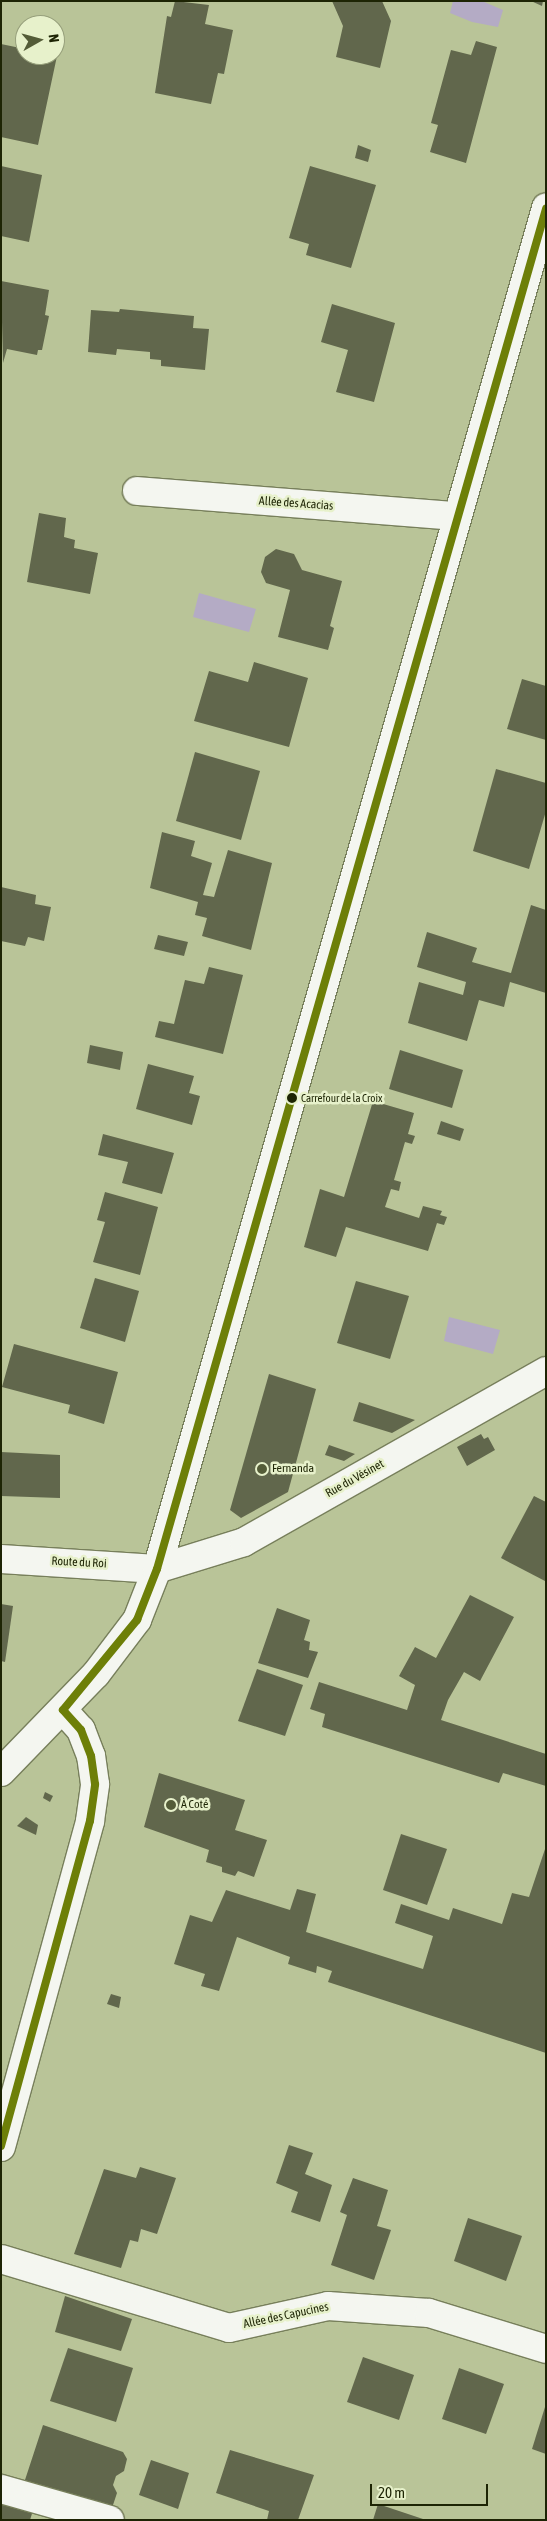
<!DOCTYPE html>
<meta charset="utf-8">
<style>
body{margin:0}
#map{position:relative;width:547px;height:2521px;overflow:hidden;background:#b9c498;font-family:"Asap Condensed",sans-serif}
div>[style]{position:absolute}
.water>*{inset:0;background:#b4abc5}
.building>*{inset:0;background:#61674c}
.roads{filter:drop-shadow(1px 0 #777f5b) drop-shadow(-1px 0 #777f5b) drop-shadow(0 1px #777f5b) drop-shadow(0 -1px #777f5b)}
.street>*{height:28px;margin:-14px;padding:0 14px;transform-origin:14px;border-radius:14px;background:#f4f6f0}
.secondary>*{height:28px;margin:-14px;padding:0 14px;transform-origin:14px;border-radius:14px;background:#f4f6f0}
.bus-1>*{height:8px;margin:-4px;padding:0 4px;transform-origin:4px;border-radius:4px;background:#6d7f08}
.dots>*{width:14px;height:14px;translate:-50% -50%;box-sizing:border-box;border:2px solid #e7f1cb;border-radius:50%}
span{translate:-50% -50%;white-space:nowrap;text-align:center;line-height:1.15;-webkit-text-stroke:5px #e7f1cb;paint-order:stroke}
.bus-label{font-size:11px;color:#1d2404}
.left{translate:0 -50%;text-align:left}
.street-label{font-size:12px;color:#1d2404}
.poi-label{font-size:12px;color:#1d2404}
.frame{position:absolute;inset:0;border:2px solid #1d2404;pointer-events:none}
.north{position:absolute;left:15px;top:15px;width:50px;height:50px;box-sizing:border-box;background:#e7f1cb;border:1px solid #969f7b;border-radius:50%;rotate:83deg;font-size:14px;font-weight:700;line-height:20px;text-align:center;color:#1d2404}
.north::after{content:'';display:block;margin:auto;width:18px;height:22px;background:#545c38;clip-path:polygon(50% 0,100% 100%,50% 72%,0 100%)}
.scale{position:absolute;left:370px;top:2484px;width:118px;height:22px;box-sizing:border-box;border:2px solid #1d2404;border-top:0;padding-left:6px;font-size:15px;line-height:18px;white-space:nowrap;color:#1d2404;-webkit-text-stroke:4px #e7f1cb;paint-order:stroke}
</style>
<div id="map">
<div class="water">
<i style="clip-path:polygon(453px 1px,482px 1px,503px 10px,498px 27px,472px 22px,450px 13px)"></i>
<i style="clip-path:polygon(199px 593px,256px 609px,249px 632px,193px 617px)"></i>
<i style="clip-path:polygon(449px 1317px,500px 1330px,493px 1354px,444px 1341px)"></i>
</div>
<div class="building">
<i style="clip-path:polygon(175px 1px,209px 5px,205px 24px,233px 30px,224px 74px,218px 73px,211px 104px,155px 93px,167px 16px,171px 17px)"></i>
<i style="clip-path:polygon(332px 1px,382px 1px,391px 21px,380px 68px,336px 57px,343px 26px)"></i>
<i style="clip-path:polygon(531px 1px,543px 1px,542px 6px)"></i>
<i style="clip-path:polygon(476px 41px,497px 47px,466px 163px,430px 152px,438px 125px,431px 123px,451px 50px,471px 55px)"></i>
<i style="clip-path:polygon(1px 44px,25px 49px,25px 55px,57px 56px,38px 145px,1px 137px)"></i>
<i style="clip-path:polygon(358px 145px,371px 150px,368px 162px,355px 158px)"></i>
<i style="clip-path:polygon(1px 166px,42px 175px,29px 242px,1px 236px)"></i>
<i style="clip-path:polygon(310px 166px,376px 185px,351px 268px,306px 255px,309px 244px,289px 238px)"></i>
<i style="clip-path:polygon(1px 281px,49px 290px,45px 315px,49px 316px,42px 350px,38px 350px,37px 355px,7px 349px,3px 363px)"></i>
<i style="clip-path:polygon(332px 304px,395px 323px,374px 402px,336px 392px,348px 350px,321px 342px)"></i>
<i style="clip-path:polygon(120px 309px,194px 316px,193px 328px,209px 329px,205px 370px,161px 366px,161px 360px,150px 359px,150px 352px,117px 349px,116px 355px,88px 352px,91px 310px,119px 312px)"></i>
<i style="clip-path:polygon(39px 513px,66px 518px,64px 537px,75px 540px,74px 548px,98px 553px,90px 594px,27px 582px)"></i>
<i style="clip-path:polygon(276px 549px,294px 554px,302px 570px,342px 581px,330px 626px,334px 628px,328px 650px,278px 637px,290px 590px,266px 583px,261px 572px,265px 557px)"></i>
<i style="clip-path:polygon(254px 662px,308px 678px,289px 747px,194px 721px,209px 671px,248px 682px)"></i>
<i style="clip-path:polygon(522px 679px,546px 686px,546px 740px,507px 729px)"></i>
<i style="clip-path:polygon(195px 752px,260px 771px,241px 840px,176px 821px)"></i>
<i style="clip-path:polygon(496px 769px,546px 783px,546px 811px,529px 869px,473px 851px)"></i>
<i style="clip-path:polygon(162px 832px,195px 841px,191px 856px,212px 863px,203px 895px,214px 897px,228px 850px,272px 863px,251px 950px,202px 936px,207px 918px,195px 915px,198px 902px,150px 888px)"></i>
<i style="clip-path:polygon(1px 887px,36px 895px,35px 904px,51px 907px,44px 941px,28px 937px,25px 946px,1px 941px)"></i>
<i style="clip-path:polygon(531px 905px,546px 910px,546px 993px,510px 982px,504px 1007px,479px 1000px,467px 1041px,408px 1023px,419px 982px,463px 995px,466px 982px,417px 967px,427px 932px,477px 948px,472px 962px,511px 973px)"></i>
<i style="clip-path:polygon(158px 935px,188px 942px,184px 956px,154px 949px)"></i>
<i style="clip-path:polygon(209px 967px,243px 975px,223px 1054px,155px 1037px,159px 1021px,174px 1024px,185px 980px,204px 984px)"></i>
<i style="clip-path:polygon(90px 1045px,123px 1052px,120px 1070px,87px 1063px)"></i>
<i style="clip-path:polygon(400px 1050px,463px 1070px,452px 1108px,389px 1089px)"></i>
<i style="clip-path:polygon(148px 1064px,194px 1076px,189px 1093px,200px 1096px,192px 1125px,136px 1109px)"></i>
<i style="clip-path:polygon(373px 1101px,414px 1113px,408px 1134px,415px 1136px,412px 1144px,405px 1142px,394px 1180px,401px 1182px,399px 1191px,391px 1189px,385px 1207px,419px 1218px,423px 1206px,442px 1211px,440px 1215px,447px 1217px,444px 1225px,437px 1223px,428px 1251px,346px 1227px,336px 1257px,304px 1247px,320px 1189px,344px 1197px)"></i>
<i style="clip-path:polygon(441px 1121px,464px 1129px,460px 1141px,437px 1134px)"></i>
<i style="clip-path:polygon(103px 1134px,174px 1153px,162px 1194px,122px 1183px,128px 1162px,98px 1155px)"></i>
<i style="clip-path:polygon(105px 1192px,158px 1207px,140px 1275px,93px 1262px,105px 1222px,97px 1220px)"></i>
<i style="clip-path:polygon(95px 1278px,139px 1291px,125px 1342px,80px 1328px)"></i>
<i style="clip-path:polygon(356px 1281px,409px 1296px,390px 1359px,337px 1343px)"></i>
<i style="clip-path:polygon(14px 1344px,118px 1372px,104px 1424px,68px 1413px,70px 1405px,2px 1387px)"></i>
<i style="clip-path:polygon(269px 1374px,316px 1389px,288px 1492px,241px 1518px,230px 1510px)"></i>
<i style="clip-path:polygon(359px 1402px,415px 1420px,392px 1433px,353px 1421px)"></i>
<i style="clip-path:polygon(481px 1434px,484px 1439px,488px 1437px,495px 1450px,467px 1466px,457px 1447px)"></i>
<i style="clip-path:polygon(329px 1445px,355px 1454px,344px 1461px,325px 1455px)"></i>
<i style="clip-path:polygon(1px 1452px,60px 1455px,60px 1498px,1px 1496px)"></i>
<i style="clip-path:polygon(534px 1496px,546px 1502px,545px 1581px,501px 1558px)"></i>
<i style="clip-path:polygon(470px 1595px,514px 1617px,480px 1681px,464px 1672px,448px 1700px,441px 1720px,546px 1754px,546px 1786px,503px 1773px,499px 1783px,322px 1727px,325px 1714px,310px 1709px,319px 1682px,407px 1710px,415px 1685px,399px 1676px,415px 1647px,436px 1658px)"></i>
<i style="clip-path:polygon(1px 1604px,13px 1606px,5px 1662px,1px 1661px)"></i>
<i style="clip-path:polygon(277px 1608px,310px 1620px,304px 1640px,310px 1642px,309px 1650px,318px 1652px,308px 1678px,258px 1663px)"></i>
<i style="clip-path:polygon(257px 1669px,303px 1685px,285px 1736px,238px 1721px)"></i>
<i style="clip-path:polygon(159px 1773px,245px 1800px,235px 1830px,267px 1840px,254px 1877px,238px 1871px,235px 1876px,222px 1872px,222px 1867px,206px 1862px,209px 1850px,144px 1827px)"></i>
<i style="clip-path:polygon(45px 1792px,53px 1796px,50px 1802px,43px 1798px)"></i>
<i style="clip-path:polygon(26px 1817px,38px 1825px,36px 1835px,17px 1826px)"></i>
<i style="clip-path:polygon(401px 1834px,447px 1849px,427px 1905px,383px 1890px)"></i>
<i style="clip-path:polygon(546px 1846px,546px 2053px,328px 1982px,332px 1971px,317px 1966px,316px 1973px,288px 1964px,290px 1957px,237px 1937px,219px 1991px,201px 1986px,205px 1974px,174px 1964px,190px 1915px,212px 1922px,226px 1890px,290px 1910px,297px 1889px,316px 1894px,306px 1932px,423px 1969px,433px 1936px,395px 1923px,401px 1904px,449px 1920px,453px 1908px,502px 1924px,512px 1893px,529px 1897px)"></i>
<i style="clip-path:polygon(111px 1994px,121px 1997px,119px 2008px,107px 2004px)"></i>
<i style="clip-path:polygon(289px 2145px,313px 2153px,305px 2174px,332px 2185px,320px 2222px,291px 2212px,298px 2192px,276px 2183px)"></i>
<i style="clip-path:polygon(140px 2167px,176px 2178px,157px 2234px,141px 2229px,138px 2242px,130px 2240px,121px 2268px,74px 2254px,104px 2169px,136px 2178px)"></i>
<i style="clip-path:polygon(353px 2178px,388px 2190px,377px 2226px,391px 2230px,374px 2280px,331px 2265px,347px 2215px,340px 2212px)"></i>
<i style="clip-path:polygon(468px 2218px,522px 2236px,506px 2281px,454px 2261px)"></i>
<i style="clip-path:polygon(65px 2296px,132px 2319px,121px 2351px,55px 2332px)"></i>
<i style="clip-path:polygon(68px 2348px,133px 2368px,116px 2422px,50px 2401px)"></i>
<i style="clip-path:polygon(363px 2357px,414px 2375px,399px 2420px,347px 2402px)"></i>
<i style="clip-path:polygon(459px 2368px,504px 2384px,486px 2434px,442px 2419px)"></i>
<i style="clip-path:polygon(545px 2407px,546px 2407px,546px 2454px,532px 2449px)"></i>
<i style="clip-path:polygon(43px 2425px,123px 2452px,127px 2459px,124px 2471px,116px 2476px,113px 2485px,117px 2493px,113px 2505px,106px 2509px,24px 2483px)"></i>
<i style="clip-path:polygon(230px 2450px,314px 2475px,298px 2520px,267px 2520px,269px 2511px,216px 2493px)"></i>
<i style="clip-path:polygon(151px 2460px,189px 2473px,178px 2509px,139px 2495px)"></i>
<i style="clip-path:polygon(1px 2497px,34px 2507px,30px 2520px,1px 2520px)"></i>
<i style="clip-path:polygon(378px 2504px,423px 2519px,423px 2520px,373px 2520px)"></i>
</div>
<div class="roads">
<div class="street">
<i style="left:137px;top:491px;width:319px;rotate:4.5deg"></i>
<i style="left:1px;top:1559px;width:156px;rotate:3.7deg"></i>
<i style="left:157px;top:1569px;width:91px;rotate:-17.2deg"></i>
<i style="left:244px;top:1542px;width:347px;rotate:-29.5deg"></i>
<i style="left:1px;top:2259px;width:238px;rotate:16.8deg"></i>
<i style="left:229px;top:2328px;width:101px;rotate:-12.5deg"></i>
<i style="left:328px;top:2306px;width:101px;rotate:4deg"></i>
<i style="left:429px;top:2313px;width:122px;rotate:17.1deg"></i>
<i style="left:1px;top:2489px;width:113px;rotate:15.9deg"></i>
</div>
<div class="secondary">
<i style="left:1px;top:1772px;width:136px;rotate:-45.9deg"></i>
<i style="left:96px;top:1674px;width:68px;rotate:-52.8deg"></i>
<i style="left:137px;top:1620px;width:55px;rotate:-68.6deg"></i>
<i style="left:157px;top:1569px;width:1416px;rotate:-74.05deg"></i>
<i style="left:1px;top:2147px;width:338px;rotate:-74.7deg"></i>
<i style="left:90px;top:1821px;width:37px;rotate:-82deg"></i>
<i style="left:95px;top:1784px;width:28px;rotate:-98deg"></i>
<i style="left:91px;top:1756px;width:28px;rotate:-111deg"></i>
<i style="left:81px;top:1730px;width:27px;rotate:-132deg"></i>
</div>
</div>
<div class="bus-1">
<i style="left:63px;top:1710px;width:117px;rotate:-50.6deg"></i>
<i style="left:137px;top:1620px;width:55px;rotate:-68.6deg"></i>
<i style="left:157px;top:1569px;width:1415px;rotate:-74.04deg"></i>
<i style="left:1px;top:2146px;width:337px;rotate:-74.7deg"></i>
<i style="left:90px;top:1821px;width:37px;rotate:-82deg"></i>
<i style="left:95px;top:1784px;width:28px;rotate:-98deg"></i>
<i style="left:91px;top:1756px;width:28px;rotate:-111deg"></i>
<i style="left:81px;top:1730px;width:27px;rotate:-132deg"></i>
</div>
<div class="dots">
<i style="left:292px;top:1098px;background:#1d2404"></i>
<i style="left:262px;top:1469px;background:#545c38"></i>
<i style="left:171px;top:1805px;background:#545c38"></i>
</div>
<div class="bus-label">
<span class="left" style="left:301px;top:1098px">Carrefour de la Croix</span>
</div>
<div class="street-label">
<span style="left:296px;top:504px;rotate:4deg">Allée des Acacias</span>
<span style="left:355px;top:1479px;rotate:-29deg">Rue du Vésinet</span>
<span style="left:79px;top:1563px;rotate:3deg">Route du Roi</span>
<span style="left:286px;top:2316px;rotate:-12deg">Allée des Capucines</span>
</div>
<div class="poi-label">
<span class="left" style="left:272px;top:1469px">Fernanda</span>
<span class="left" style="left:181px;top:1805px">À Coté</span>
</div>
<div class="frame"></div>
<div class="north">N</div>
<div class="scale">20 m</div>
</div>
